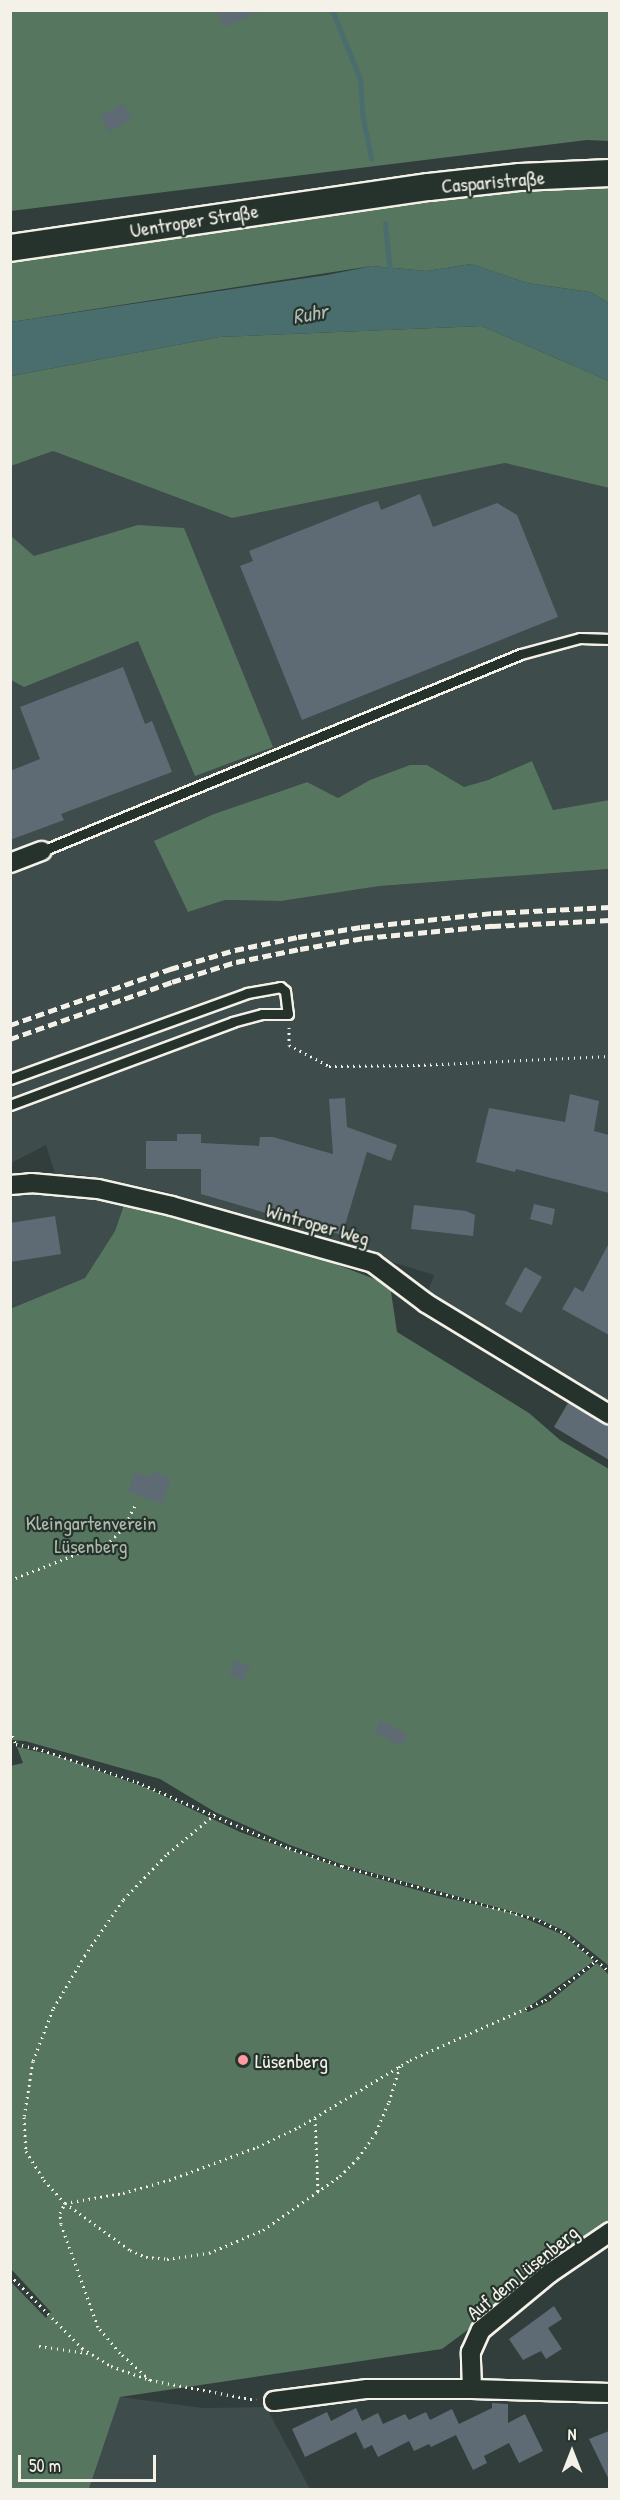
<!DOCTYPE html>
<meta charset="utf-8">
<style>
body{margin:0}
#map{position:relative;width:620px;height:2500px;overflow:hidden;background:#313e3b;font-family:"Patrick Hand",sans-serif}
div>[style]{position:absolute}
.built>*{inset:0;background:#3e4c4c}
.green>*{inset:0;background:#56765f}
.water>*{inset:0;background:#496e6d}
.stream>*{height:5px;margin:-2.5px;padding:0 2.5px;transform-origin:2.5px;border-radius:2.5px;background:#496e6d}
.building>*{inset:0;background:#5e6b75}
.path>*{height:3px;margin-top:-1.5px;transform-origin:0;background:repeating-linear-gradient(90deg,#f4f1e8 0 1.5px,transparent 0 6px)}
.roads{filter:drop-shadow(2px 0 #f4f1e8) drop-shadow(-2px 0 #f4f1e8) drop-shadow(0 2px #f4f1e8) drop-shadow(0 -2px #f4f1e8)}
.service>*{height:9px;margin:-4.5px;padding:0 4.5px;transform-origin:4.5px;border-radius:4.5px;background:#26332d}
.minor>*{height:18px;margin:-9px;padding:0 9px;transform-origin:9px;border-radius:9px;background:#26332d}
.secondary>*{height:26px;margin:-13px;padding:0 13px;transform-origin:13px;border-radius:13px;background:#26332d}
.rail>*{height:4.5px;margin-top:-2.25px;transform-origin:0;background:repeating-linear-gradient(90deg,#f4f1e8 0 9px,transparent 0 13.5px)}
.dots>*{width:16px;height:16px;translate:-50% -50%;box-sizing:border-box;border:3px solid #26332d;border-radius:50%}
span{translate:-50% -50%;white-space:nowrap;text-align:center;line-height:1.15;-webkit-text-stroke:4.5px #26332d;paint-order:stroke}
.street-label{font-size:20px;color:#f4f1e8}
.park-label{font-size:20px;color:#adbaaa}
.poi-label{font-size:20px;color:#f4f1e8}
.left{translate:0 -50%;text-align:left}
.water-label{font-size:21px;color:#b0bdb7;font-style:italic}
.frame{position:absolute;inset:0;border:12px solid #f4f1e8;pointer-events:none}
.north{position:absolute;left:542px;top:2422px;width:60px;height:60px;-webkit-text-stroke:4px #26332d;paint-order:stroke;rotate:0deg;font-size:16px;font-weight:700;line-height:24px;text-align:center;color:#f4f1e8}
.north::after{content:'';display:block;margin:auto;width:21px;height:27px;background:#f4f1e8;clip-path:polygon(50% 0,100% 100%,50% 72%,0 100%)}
.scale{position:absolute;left:18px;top:2455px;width:138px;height:27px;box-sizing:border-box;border:3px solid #f4f1e8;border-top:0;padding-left:8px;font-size:18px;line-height:21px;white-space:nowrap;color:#f4f1e8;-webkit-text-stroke:4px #26332d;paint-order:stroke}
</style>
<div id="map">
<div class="built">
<i style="clip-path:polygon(53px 451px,232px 518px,505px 463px,609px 488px,609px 800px,553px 810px,532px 761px,488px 780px,464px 788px,427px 765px,370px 780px,338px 798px,306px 782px,214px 814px,188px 912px,225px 900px,281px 901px,380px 886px,609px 869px,609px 1401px,502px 1342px,427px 1294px,434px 1275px,163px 1191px,82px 1175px,55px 1174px,46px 1145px,11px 1163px,11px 466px)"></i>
<i style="clip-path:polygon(39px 1191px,125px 1202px,115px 1231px,85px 1278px,11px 1309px,11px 1194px)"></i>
<i style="clip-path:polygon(120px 2397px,203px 2408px,266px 2407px,310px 2489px,89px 2490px)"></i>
</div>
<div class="green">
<i style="clip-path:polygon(10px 11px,609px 11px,609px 141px,587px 140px,11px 211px)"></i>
<i style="clip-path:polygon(609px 186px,609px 303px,590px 292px,527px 283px,471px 264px,427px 271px,372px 266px,11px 322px,11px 262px,328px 211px,548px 187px)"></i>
<i style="clip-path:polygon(482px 326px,609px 381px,609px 488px,505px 463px,232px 518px,53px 451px,11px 466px,11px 376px,219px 337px)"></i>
<i style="clip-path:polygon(138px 525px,184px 528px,273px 747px,195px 776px,138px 641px,24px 687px,11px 680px,11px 536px,34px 556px)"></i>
<i style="clip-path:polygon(532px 761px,553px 810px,609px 800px,609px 869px,380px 886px,281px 901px,225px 900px,188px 912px,154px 841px,214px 814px,307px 782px,338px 798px,370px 780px,410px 765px,427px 765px,464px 787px,488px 780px)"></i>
<i style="clip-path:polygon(125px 1202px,276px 1241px,390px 1285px,397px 1332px,529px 1413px,560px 1440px,609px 1469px,609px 1966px,567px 1932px,539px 1919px,341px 1864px,290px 1845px,215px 1812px,160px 1779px,25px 1741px,11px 1740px,10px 1309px,85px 1278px,115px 1231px)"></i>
<i style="clip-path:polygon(17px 1747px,57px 1756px,147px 1788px,240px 1832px,341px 1868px,438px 1896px,513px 1913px,563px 1935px,594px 1961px,524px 2010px,528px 2012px,550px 2001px,597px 1963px,609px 1975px,609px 2225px,442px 2349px,120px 2397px,89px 2489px,11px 2489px,10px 2281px,46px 2318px,51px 2312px,11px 2269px,10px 1766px,23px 1763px)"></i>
</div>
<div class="water">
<i style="clip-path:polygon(471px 264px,527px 283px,590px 292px,609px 303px,609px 381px,482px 326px,219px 337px,11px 376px,11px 322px,327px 275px,372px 266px,427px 271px)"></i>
</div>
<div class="stream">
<i style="left:332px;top:10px;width:74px;rotate:67.9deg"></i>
<i style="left:360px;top:79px;width:39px;rotate:86deg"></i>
<i style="left:363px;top:118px;width:41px;rotate:78.7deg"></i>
<i style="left:385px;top:223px;width:49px;rotate:84.2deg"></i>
</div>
<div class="building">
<i style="clip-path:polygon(216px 10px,262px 10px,224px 27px)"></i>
<i style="clip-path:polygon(123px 103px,132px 119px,109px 132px,100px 116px)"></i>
<i style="clip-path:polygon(420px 494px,433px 527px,497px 503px,517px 515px,558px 617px,302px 720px,240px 566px,253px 561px,249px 551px,365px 505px,378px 501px,381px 510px)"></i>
<i style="clip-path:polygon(123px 667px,145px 724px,152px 721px,172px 772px,61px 814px,64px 820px,10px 840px,10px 771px,40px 759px,20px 707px)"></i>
<i style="clip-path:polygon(570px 1094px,599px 1101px,594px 1131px,609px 1135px,609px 1193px,516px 1169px,515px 1172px,476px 1162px,489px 1108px,565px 1122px)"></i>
<i style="clip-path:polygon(345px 1098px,347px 1127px,397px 1145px,391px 1161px,367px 1152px,342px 1235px,201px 1194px,201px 1169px,146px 1169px,146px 1141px,177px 1141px,177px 1134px,201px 1134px,201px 1143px,259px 1146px,260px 1137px,273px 1137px,333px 1154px,329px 1099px)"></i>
<i style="clip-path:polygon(534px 1204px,555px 1209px,552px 1225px,530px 1219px)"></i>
<i style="clip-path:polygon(414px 1205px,466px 1211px,475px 1215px,473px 1236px,411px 1229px)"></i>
<i style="clip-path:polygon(55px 1216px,61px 1254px,10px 1262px,10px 1223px)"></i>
<i style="clip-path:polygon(609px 1243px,609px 1335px,562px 1309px,575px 1287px,583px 1292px)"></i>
<i style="clip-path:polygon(525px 1267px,542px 1277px,521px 1313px,505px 1304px)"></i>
<i style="clip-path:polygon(568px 1403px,609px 1426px,609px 1460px,554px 1427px)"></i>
<i style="clip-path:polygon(152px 1471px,171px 1478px,163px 1504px,128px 1492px,135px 1472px,151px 1477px)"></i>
<i style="clip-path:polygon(236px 1660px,250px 1667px,242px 1681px,229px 1674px)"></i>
<i style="clip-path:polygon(380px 1720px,407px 1734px,401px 1746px,374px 1732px)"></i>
<i style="clip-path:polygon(554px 2306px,562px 2319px,548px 2328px,562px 2349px,546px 2359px,541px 2351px,523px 2360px,509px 2339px)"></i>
<i style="clip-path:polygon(492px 2403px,508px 2404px,508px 2423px,525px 2414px,543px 2451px,519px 2463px,509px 2443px,484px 2456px,487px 2463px,473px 2470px,456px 2435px,431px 2447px,429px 2444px,414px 2451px,409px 2441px,378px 2457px,372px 2445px,364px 2449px,356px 2432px,305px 2457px,292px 2429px,327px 2412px,331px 2421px,356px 2408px,362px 2421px,378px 2413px,383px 2424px,405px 2414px,409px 2420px,426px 2412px,430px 2420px,452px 2409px,459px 2424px,492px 2408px)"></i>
<i style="clip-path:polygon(609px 2431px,609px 2480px,589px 2439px)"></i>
</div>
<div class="path">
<i style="left:289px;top:1027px;width:18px;rotate:90deg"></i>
<i style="left:289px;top:1045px;width:45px;rotate:27.7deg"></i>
<i style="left:329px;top:1066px;width:89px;rotate:-0.6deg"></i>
<i style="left:418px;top:1065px;width:192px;rotate:-2.7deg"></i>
<i style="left:10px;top:1580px;width:107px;rotate:-21.3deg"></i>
<i style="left:110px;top:1541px;width:18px;rotate:-43deg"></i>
<i style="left:123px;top:1529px;width:27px;rotate:-63deg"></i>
<i style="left:10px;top:1730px;width:15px;rotate:67deg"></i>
<i style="left:10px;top:1743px;width:26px;rotate:11deg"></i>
<i style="left:36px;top:1748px;width:107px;rotate:18.6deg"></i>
<i style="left:137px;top:1782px;width:166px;rotate:23.5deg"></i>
<i style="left:289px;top:1848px;width:56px;rotate:18.8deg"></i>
<i style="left:342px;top:1866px;width:204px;rotate:15.3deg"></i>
<i style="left:539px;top:1920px;width:28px;rotate:27deg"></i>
<i style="left:564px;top:1933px;width:60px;rotate:40.3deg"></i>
<i style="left:215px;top:1814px;width:64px;rotate:140.1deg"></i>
<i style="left:166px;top:1855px;width:62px;rotate:133.7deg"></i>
<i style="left:123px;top:1900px;width:67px;rotate:124.6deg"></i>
<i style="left:85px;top:1955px;width:63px;rotate:120.7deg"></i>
<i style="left:53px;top:2009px;width:56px;rotate:111deg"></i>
<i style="left:33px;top:2061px;width:57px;rotate:99.1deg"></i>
<i style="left:24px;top:2117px;width:34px;rotate:87deg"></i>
<i style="left:26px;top:2151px;width:34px;rotate:58deg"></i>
<i style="left:44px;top:2180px;width:31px;rotate:48deg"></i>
<i style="left:65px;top:2203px;width:80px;rotate:35.9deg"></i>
<i style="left:130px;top:2250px;width:17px;rotate:24deg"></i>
<i style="left:146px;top:2257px;width:21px;rotate:5deg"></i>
<i style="left:167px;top:2259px;width:42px;rotate:-8.1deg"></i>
<i style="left:209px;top:2253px;width:59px;rotate:-23.1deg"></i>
<i style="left:263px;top:2230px;width:94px;rotate:-35deg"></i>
<i style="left:340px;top:2176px;width:25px;rotate:-45deg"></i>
<i style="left:358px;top:2158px;width:32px;rotate:-55deg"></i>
<i style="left:376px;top:2132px;width:33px;rotate:-67deg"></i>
<i style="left:389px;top:2102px;width:38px;rotate:-73deg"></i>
<i style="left:315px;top:2118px;width:75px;rotate:87.7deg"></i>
<i style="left:10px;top:2275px;width:103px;rotate:45.4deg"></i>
<i style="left:82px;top:2348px;width:34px;rotate:32deg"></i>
<i style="left:111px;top:2366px;width:41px;rotate:19.7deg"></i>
<i style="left:150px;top:2380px;width:108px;rotate:10.7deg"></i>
<i style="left:39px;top:2346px;width:49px;rotate:8.1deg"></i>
<i style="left:150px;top:2380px;width:40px;rotate:-138deg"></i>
<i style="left:120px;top:2353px;width:34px;rotate:-130deg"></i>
<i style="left:98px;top:2327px;width:109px;rotate:-109.8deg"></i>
<i style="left:61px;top:2224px;width:11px;rotate:-95deg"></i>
<i style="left:60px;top:2213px;width:11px;rotate:-63deg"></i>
<i style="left:65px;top:2203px;width:59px;rotate:-9.8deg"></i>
<i style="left:123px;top:2193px;width:48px;rotate:-15.8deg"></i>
<i style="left:169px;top:2180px;width:94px;rotate:-20.6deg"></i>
<i style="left:257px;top:2147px;width:47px;rotate:-25.5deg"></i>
<i style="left:299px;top:2127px;width:130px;rotate:-31.1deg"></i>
<i style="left:410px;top:2060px;width:148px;rotate:-24deg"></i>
<i style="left:545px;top:2000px;width:66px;rotate:-37.6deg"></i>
</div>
<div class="roads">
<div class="service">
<i style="left:42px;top:851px;width:518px;rotate:-22.36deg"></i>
<i style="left:521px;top:654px;width:61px;rotate:-15.2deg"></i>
<i style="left:580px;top:638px;width:30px;rotate:2deg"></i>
<i style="left:10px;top:1079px;width:252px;rotate:-19.9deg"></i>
<i style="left:247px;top:993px;width:34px;rotate:-10deg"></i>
<i style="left:280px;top:987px;width:6px;rotate:39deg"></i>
<i style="left:285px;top:991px;width:23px;rotate:83deg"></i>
<i style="left:288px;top:1014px;width:26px;rotate:180deg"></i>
<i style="left:262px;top:1014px;width:30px;rotate:165deg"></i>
<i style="left:233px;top:1022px;width:238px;rotate:159.6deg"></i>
</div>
<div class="minor">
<i style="left:10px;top:863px;width:34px;rotate:-21deg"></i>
<i style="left:10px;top:1185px;width:21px;rotate:-5deg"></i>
<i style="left:31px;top:1183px;width:67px;rotate:5.1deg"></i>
<i style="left:98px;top:1189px;width:76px;rotate:12.9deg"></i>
<i style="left:172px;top:1206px;width:209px;rotate:15.8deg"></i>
<i style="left:373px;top:1263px;width:66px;rotate:37deg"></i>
<i style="left:426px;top:1303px;width:215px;rotate:31.3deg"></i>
<i style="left:472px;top:2389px;width:37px;rotate:-92deg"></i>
<i style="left:471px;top:2352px;width:24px;rotate:-66deg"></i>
<i style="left:481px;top:2330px;width:89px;rotate:-39.6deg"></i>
<i style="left:550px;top:2273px;width:73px;rotate:-34.3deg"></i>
<i style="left:274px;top:2401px;width:94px;rotate:-7.4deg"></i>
<i style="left:367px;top:2389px;width:105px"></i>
<i style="left:472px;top:2389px;width:138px;rotate:1.7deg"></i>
</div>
<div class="secondary">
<i style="left:10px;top:248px;width:423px;rotate:-8.3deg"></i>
<i style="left:429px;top:187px;width:92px;rotate:-6.3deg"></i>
<i style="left:520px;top:177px;width:90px;rotate:-2.5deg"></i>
</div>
</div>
<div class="rail">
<i style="left:10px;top:1025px;width:170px;rotate:-19.3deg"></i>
<i style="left:170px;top:969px;width:68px;rotate:-16.3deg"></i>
<i style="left:235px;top:950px;width:64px;rotate:-11.7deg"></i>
<i style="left:298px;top:937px;width:64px;rotate:-9deg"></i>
<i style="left:361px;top:927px;width:133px;rotate:-6.1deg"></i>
<i style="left:493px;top:913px;width:117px;rotate:-2.9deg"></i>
<i style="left:10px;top:1039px;width:172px;rotate:-19.4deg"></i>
<i style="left:172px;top:982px;width:67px;rotate:-17.4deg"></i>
<i style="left:236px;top:962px;width:65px;rotate:-11.5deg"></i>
<i style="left:300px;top:949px;width:65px;rotate:-9.8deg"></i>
<i style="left:364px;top:938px;width:129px;rotate:-5.4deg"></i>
<i style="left:492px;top:926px;width:118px;rotate:-2.9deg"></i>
</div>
<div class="dots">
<i style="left:243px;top:2060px;background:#ff9aa2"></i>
</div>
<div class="street-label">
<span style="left:493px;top:181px;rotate:-5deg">Casparistraße</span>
<span style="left:194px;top:220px;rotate:-9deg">Uentroper Straße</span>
<span style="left:318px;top:1224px;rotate:16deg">Wintroper Weg</span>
<span style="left:522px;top:2272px;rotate:-39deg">Auf dem Lüsenberg</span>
</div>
<div class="park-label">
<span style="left:91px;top:1534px">Kleingartenverein<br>Lüsenberg</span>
</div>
<div class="poi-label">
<span class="left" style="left:255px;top:2060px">Lüsenberg</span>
</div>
<div class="water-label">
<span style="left:310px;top:314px;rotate:-10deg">Ruhr</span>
</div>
<div class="frame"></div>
<div class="north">N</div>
<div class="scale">50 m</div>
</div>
